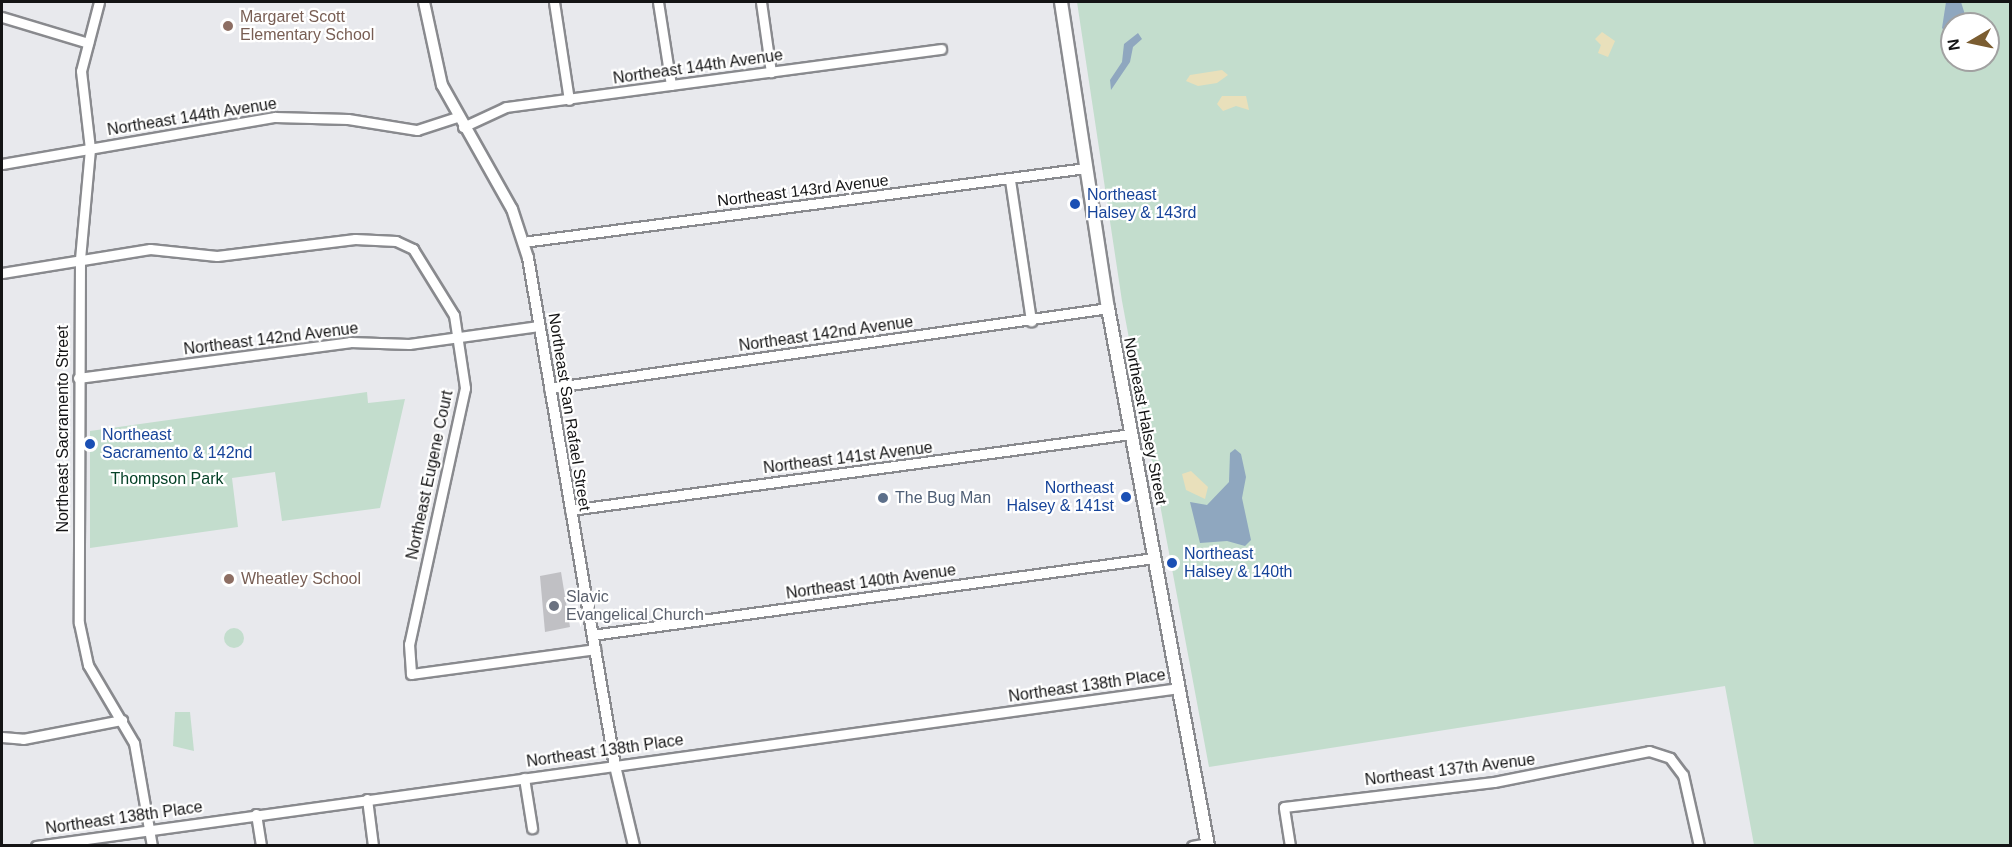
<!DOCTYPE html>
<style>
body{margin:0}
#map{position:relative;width:2012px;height:847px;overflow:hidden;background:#e8e9ed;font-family:Helvetica,sans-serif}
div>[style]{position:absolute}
.green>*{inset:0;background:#c3ddcd}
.round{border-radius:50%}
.sand>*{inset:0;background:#e9e0bb}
.water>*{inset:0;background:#8fa7bf}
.building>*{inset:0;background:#c0c0c4}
.roads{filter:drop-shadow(2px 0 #898a8e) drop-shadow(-2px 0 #898a8e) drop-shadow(0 2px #898a8e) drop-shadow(0 -2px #898a8e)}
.minor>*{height:9px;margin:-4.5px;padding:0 4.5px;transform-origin:4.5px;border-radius:4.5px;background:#fff}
.tertiary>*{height:10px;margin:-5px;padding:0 5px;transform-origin:5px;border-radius:5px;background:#fff}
.secondary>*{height:12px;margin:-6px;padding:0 6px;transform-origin:6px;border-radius:6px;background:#fff}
.dots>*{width:16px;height:16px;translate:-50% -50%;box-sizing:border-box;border:3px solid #fff;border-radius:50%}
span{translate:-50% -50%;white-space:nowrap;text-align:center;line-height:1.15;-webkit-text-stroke:4.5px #fff;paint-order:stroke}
.education-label{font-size:16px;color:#785e54}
.left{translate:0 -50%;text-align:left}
.street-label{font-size:16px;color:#141415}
.transit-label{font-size:16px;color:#164399}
.right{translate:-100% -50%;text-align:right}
.park-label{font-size:16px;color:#054127}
.service-label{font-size:16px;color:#4e5e75}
.worship-label{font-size:16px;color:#5b616d}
.frame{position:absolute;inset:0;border:3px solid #141415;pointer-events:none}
.north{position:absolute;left:1940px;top:12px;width:60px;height:60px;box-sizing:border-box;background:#fff;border:2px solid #a1a1a1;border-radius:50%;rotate:261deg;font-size:16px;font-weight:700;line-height:24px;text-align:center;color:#141415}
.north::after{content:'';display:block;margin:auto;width:21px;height:27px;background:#7b5d31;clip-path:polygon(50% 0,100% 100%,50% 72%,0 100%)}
</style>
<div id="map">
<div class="green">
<i style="clip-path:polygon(evenodd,1077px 2px,2010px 2px,2010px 845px,1754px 845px,1725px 686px,1209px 767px,1122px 301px,1077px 2px,1952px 24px,1988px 24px,1988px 60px,1952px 60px,1952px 24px)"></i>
<i style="clip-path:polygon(367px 392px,368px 403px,405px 399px,380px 508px,282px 521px,275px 472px,232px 478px,238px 527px,90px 548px,90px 431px)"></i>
<i class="round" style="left:224px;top:628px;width:20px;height:20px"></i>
<i style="clip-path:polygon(175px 712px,190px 712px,194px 751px,173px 746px)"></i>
</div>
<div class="sand">
<i style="clip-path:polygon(1602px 32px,1615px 41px,1608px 57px,1598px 53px,1601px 45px,1595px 39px)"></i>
<i style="clip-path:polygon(1222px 70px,1228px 75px,1217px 83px,1198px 86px,1186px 81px,1190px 75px)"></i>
<i style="clip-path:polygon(1222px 96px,1246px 96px,1249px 110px,1236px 106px,1223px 111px,1217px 104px)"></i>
<i style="clip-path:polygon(1191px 471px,1208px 487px,1205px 499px,1186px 490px,1182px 474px)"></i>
</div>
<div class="water">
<i style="clip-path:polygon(1946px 2px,1961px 2px,1968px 24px,1952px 24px,1952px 40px,1942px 28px)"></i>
<i style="clip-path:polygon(1138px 33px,1142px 39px,1133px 47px,1130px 62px,1111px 90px,1110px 80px,1122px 62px,1124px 44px)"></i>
<i style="clip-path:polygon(1235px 449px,1241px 454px,1246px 477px,1242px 498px,1251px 540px,1245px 546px,1227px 541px,1200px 543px,1190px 502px,1207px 505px,1229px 482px,1230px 453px)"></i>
</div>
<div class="building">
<i style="clip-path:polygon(561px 572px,570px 627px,545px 632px,540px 576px)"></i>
</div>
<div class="roads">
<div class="minor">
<i style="left:99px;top:2px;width:71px;rotate:104.6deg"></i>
<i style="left:81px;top:71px;width:79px;rotate:83.4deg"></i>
<i style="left:90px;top:149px;width:110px;rotate:95.2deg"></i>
<i style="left:80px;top:259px;width:364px;rotate:90.2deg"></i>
<i style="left:79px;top:623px;width:43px;rotate:77.9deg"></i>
<i style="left:88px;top:665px;width:91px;rotate:59.5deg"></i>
<i style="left:134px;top:743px;width:105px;rotate:80.1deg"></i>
<i style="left:554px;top:2px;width:99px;rotate:81.3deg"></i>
<i style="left:658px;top:2px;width:84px;rotate:81.1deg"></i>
<i style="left:761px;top:2px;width:71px;rotate:81.9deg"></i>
<i style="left:2px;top:17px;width:90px;rotate:16.8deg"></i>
<i style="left:463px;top:127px;width:47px;rotate:-24.9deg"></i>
<i style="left:506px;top:107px;width:439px;rotate:-7.6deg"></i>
<i style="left:2px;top:164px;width:277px;rotate:-9.8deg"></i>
<i style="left:275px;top:117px;width:73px;rotate:1.6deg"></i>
<i style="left:348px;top:119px;width:70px;rotate:9.1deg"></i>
<i style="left:417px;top:130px;width:42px;rotate:-18deg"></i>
<i style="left:1010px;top:180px;width:143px;rotate:81.5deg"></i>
<i style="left:523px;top:242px;width:568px;rotate:-7.49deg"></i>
<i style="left:2px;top:273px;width:150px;rotate:-9.2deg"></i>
<i style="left:150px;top:249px;width:67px;rotate:6deg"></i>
<i style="left:217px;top:256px;width:139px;rotate:-7deg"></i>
<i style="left:355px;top:239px;width:41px;rotate:2.8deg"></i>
<i style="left:396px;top:241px;width:19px;rotate:25deg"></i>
<i style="left:413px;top:249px;width:78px;rotate:58.2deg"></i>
<i style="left:454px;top:315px;width:74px;rotate:81.4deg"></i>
<i style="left:465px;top:388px;width:262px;rotate:102.3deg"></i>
<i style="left:409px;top:644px;width:30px;rotate:86deg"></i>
<i style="left:411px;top:674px;width:186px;rotate:-7.7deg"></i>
<i style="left:78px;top:378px;width:274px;rotate:-7.5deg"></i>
<i style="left:350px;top:342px;width:59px;rotate:1.9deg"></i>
<i style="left:409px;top:344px;width:131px;rotate:-7.9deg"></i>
<i style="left:549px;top:388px;width:565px;rotate:-8.14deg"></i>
<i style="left:570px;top:510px;width:566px;rotate:-7.72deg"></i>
<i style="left:592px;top:635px;width:567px;rotate:-7.8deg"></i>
<i style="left:2px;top:737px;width:21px;rotate:5deg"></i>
<i style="left:23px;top:739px;width:101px;rotate:-10.9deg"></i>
<i style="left:524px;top:778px;width:51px;rotate:80.9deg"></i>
<i style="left:367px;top:799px;width:47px;rotate:82.7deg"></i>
<i style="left:256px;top:814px;width:32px;rotate:81deg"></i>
<i style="left:36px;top:846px;width:1154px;rotate:-7.87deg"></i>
<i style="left:1192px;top:846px;width:16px;rotate:-11deg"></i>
<i style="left:1290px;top:846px;width:39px;rotate:-99deg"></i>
<i style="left:1284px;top:807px;width:211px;rotate:-6.8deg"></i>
<i style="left:1494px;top:782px;width:158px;rotate:-11.3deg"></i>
<i style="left:1649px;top:751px;width:22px;rotate:18deg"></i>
<i style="left:1670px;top:758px;width:21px;rotate:53deg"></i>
<i style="left:1683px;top:775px;width:73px;rotate:77.3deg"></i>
</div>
<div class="tertiary">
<i style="left:424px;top:2px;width:85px;rotate:77.8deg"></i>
<i style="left:442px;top:85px;width:142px;rotate:60.6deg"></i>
<i style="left:512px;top:209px;width:52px;rotate:71.9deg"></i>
<i style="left:528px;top:258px;width:515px;rotate:80.28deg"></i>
<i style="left:615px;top:766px;width:82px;rotate:76.6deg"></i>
</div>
<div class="secondary">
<i style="left:1061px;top:2px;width:310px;rotate:81.3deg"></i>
<i style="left:1108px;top:308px;width:547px;rotate:79.47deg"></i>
</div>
</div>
<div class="dots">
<i style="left:228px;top:26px;background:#8d6e63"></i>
<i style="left:1075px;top:204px;background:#1a4fb4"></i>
<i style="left:90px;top:444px;background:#1a4fb4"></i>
<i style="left:1126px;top:497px;background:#1a4fb4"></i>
<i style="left:883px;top:498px;background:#5c6f8a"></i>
<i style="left:1172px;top:563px;background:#1a4fb4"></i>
<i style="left:229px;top:579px;background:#8d6e63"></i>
<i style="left:554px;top:606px;background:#6b7280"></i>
</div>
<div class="education-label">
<span class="left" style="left:240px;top:26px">Margaret Scott<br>Elementary School</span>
<span class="left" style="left:241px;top:579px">Wheatley School</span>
</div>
<div class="street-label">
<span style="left:698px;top:67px;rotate:-8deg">Northeast 144th Avenue</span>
<span style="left:192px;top:117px;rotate:-9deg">Northeast 144th Avenue</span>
<span style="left:803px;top:191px;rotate:-7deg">Northeast 143rd Avenue</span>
<span style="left:826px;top:334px;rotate:-8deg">Northeast 142nd Avenue</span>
<span style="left:271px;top:339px;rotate:-7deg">Northeast 142nd Avenue</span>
<span style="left:569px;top:412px;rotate:81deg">Northeast San Rafael Street</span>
<span style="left:1145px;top:421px;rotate:79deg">Northeast Halsey Street</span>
<span style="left:63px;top:429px;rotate:-90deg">Northeast Sacramento Street</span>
<span style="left:848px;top:458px;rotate:-7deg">Northeast 141st Avenue</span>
<span style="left:430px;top:475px;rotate:-78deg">Northeast Eugene Court</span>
<span style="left:871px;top:582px;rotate:-8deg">Northeast 140th Avenue</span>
<span style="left:1087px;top:686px;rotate:-8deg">Northeast 138th Place</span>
<span style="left:605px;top:751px;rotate:-8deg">Northeast 138th Place</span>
<span style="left:1450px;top:770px;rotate:-7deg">Northeast 137th Avenue</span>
<span style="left:124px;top:818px;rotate:-8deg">Northeast 138th Place</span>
</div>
<div class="transit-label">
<span class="left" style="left:1087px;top:204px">Northeast<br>Halsey &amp; 143rd</span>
<span class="left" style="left:102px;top:444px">Northeast<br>Sacramento &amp; 142nd</span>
<span class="right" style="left:1114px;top:497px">Northeast<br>Halsey &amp; 141st</span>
<span class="left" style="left:1184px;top:563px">Northeast<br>Halsey &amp; 140th</span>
</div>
<div class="park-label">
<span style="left:167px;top:479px">Thompson Park</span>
</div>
<div class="service-label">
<span class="left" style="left:895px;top:498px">The Bug Man</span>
</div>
<div class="worship-label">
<span class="left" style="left:566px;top:606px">Slavic<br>Evangelical Church</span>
</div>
<div class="frame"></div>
<div class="north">N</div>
</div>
